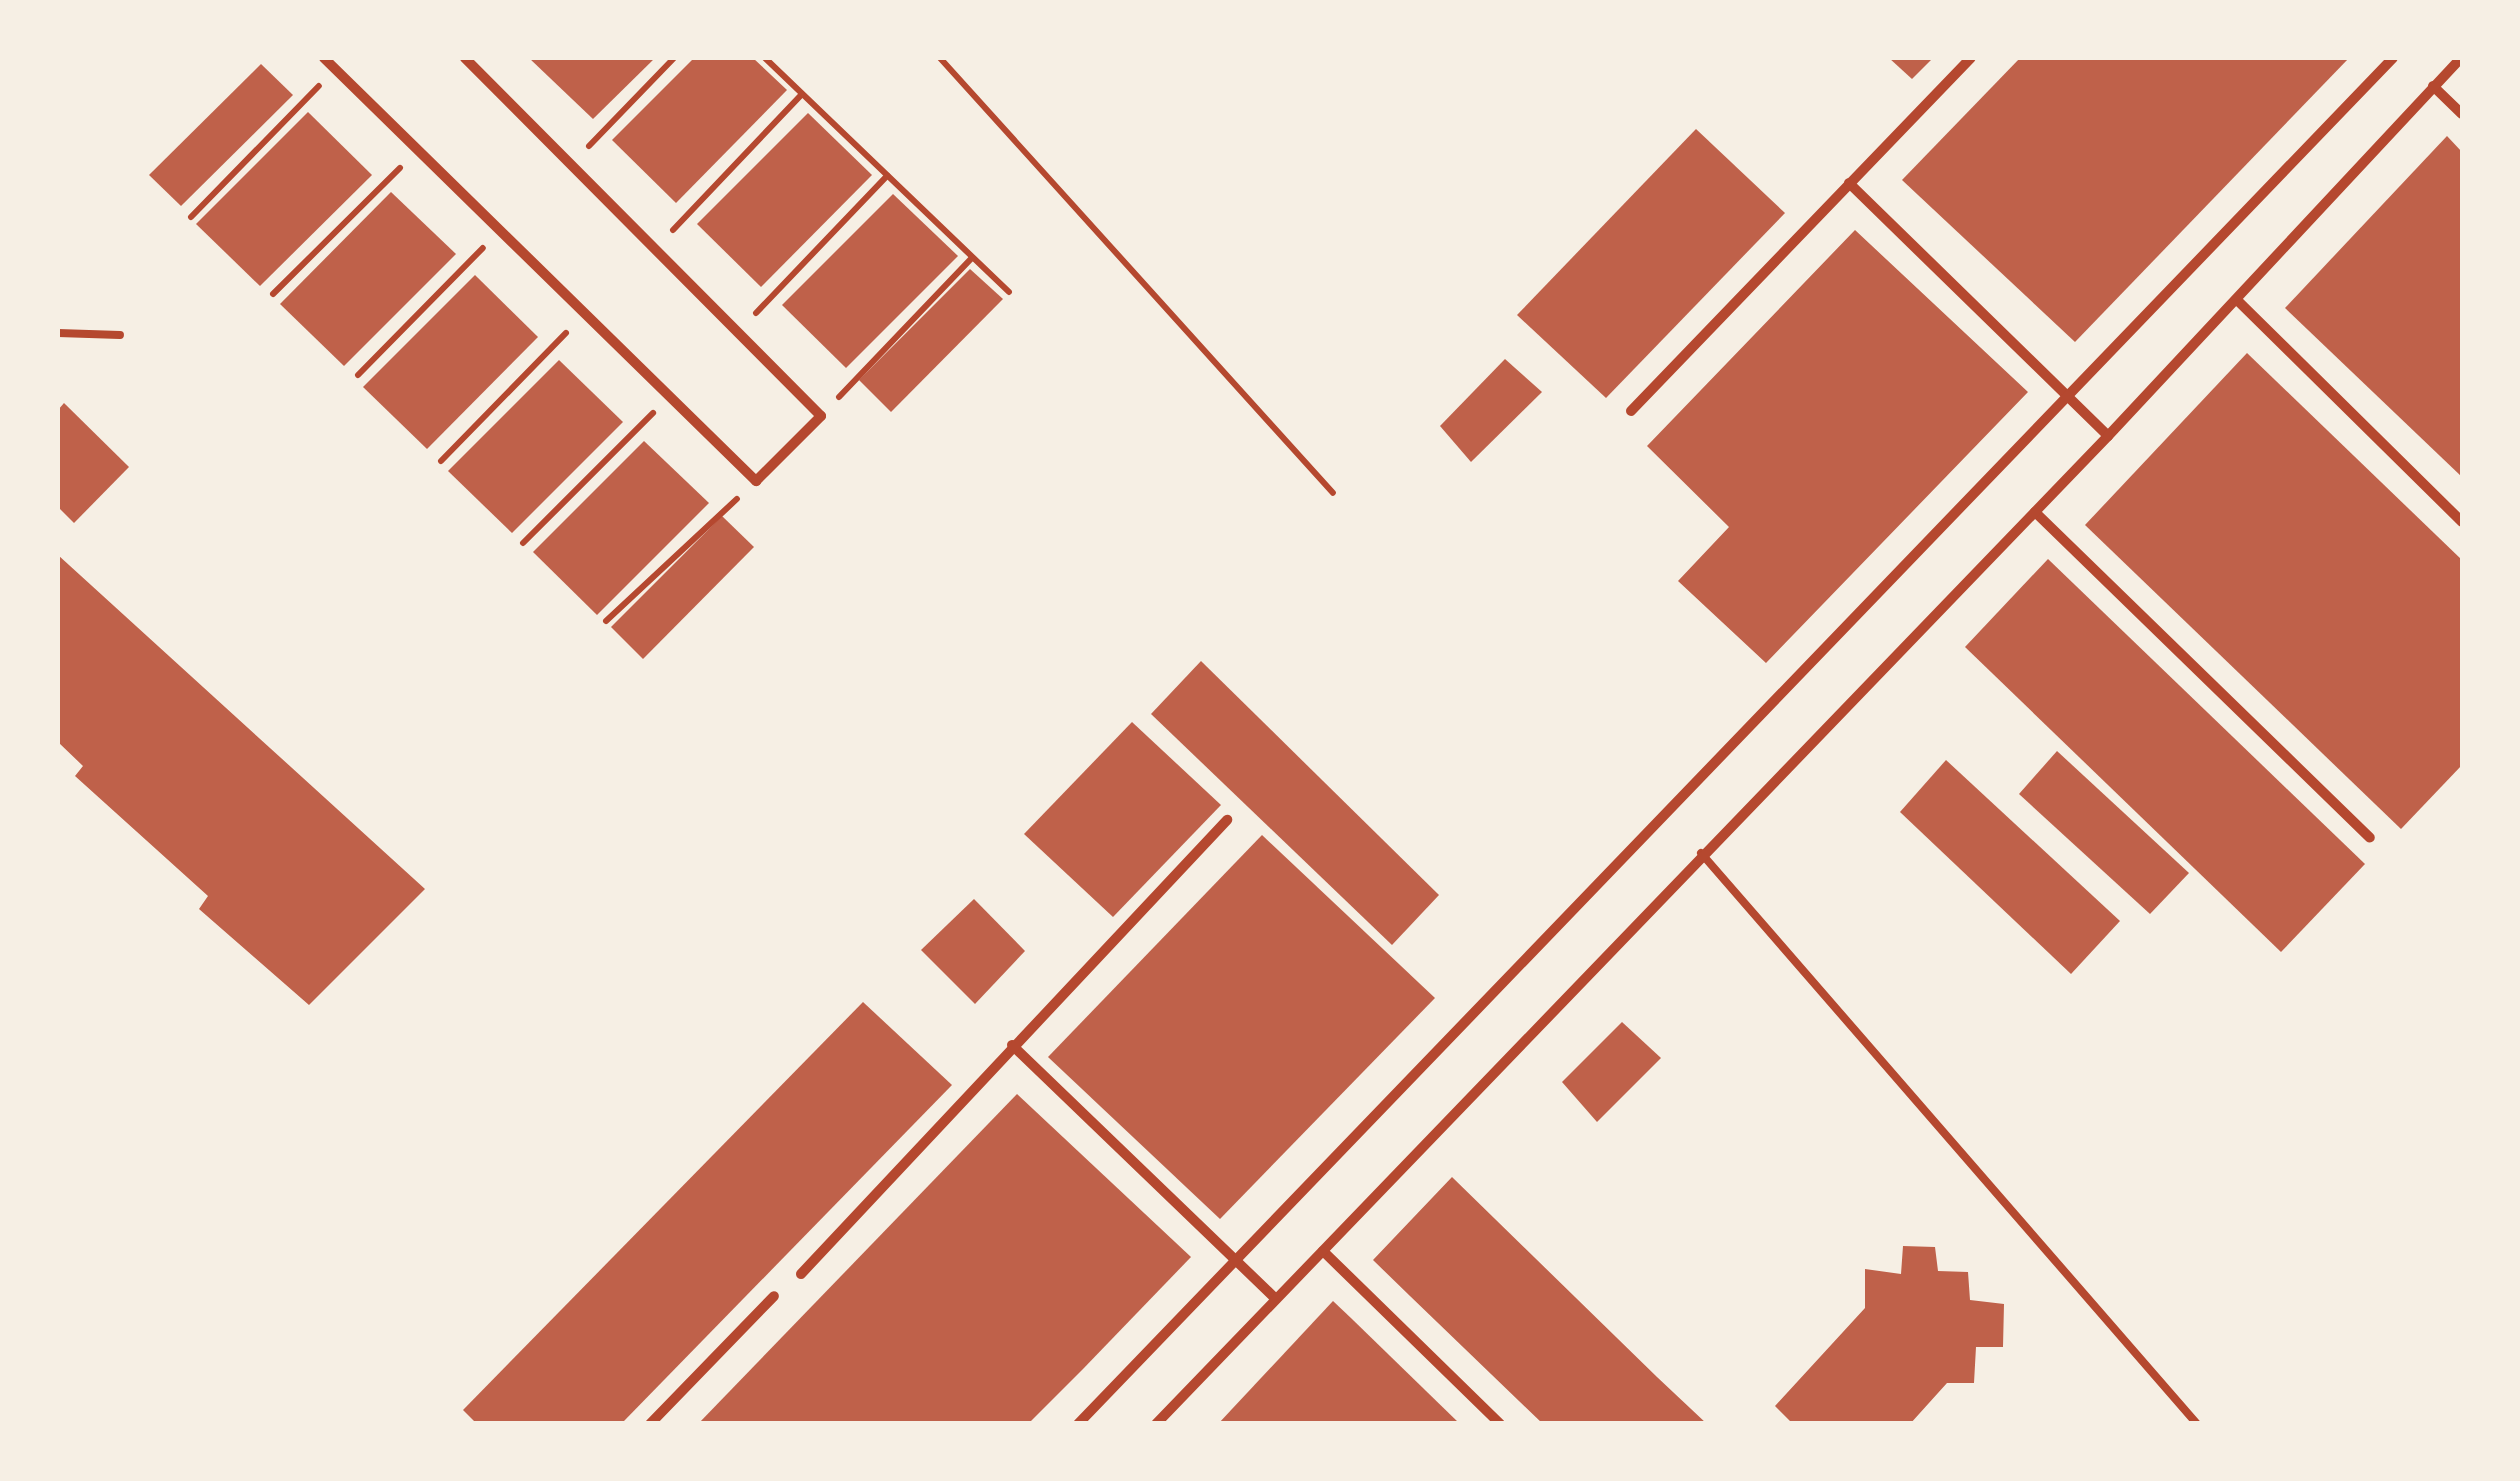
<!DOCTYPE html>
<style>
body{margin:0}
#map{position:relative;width:2520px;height:1481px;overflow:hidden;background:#f6efe4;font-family:"Alegreya Sans",sans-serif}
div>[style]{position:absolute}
.building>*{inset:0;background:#bf614a}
.path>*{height:6px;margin:-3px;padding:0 3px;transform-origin:3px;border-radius:3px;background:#b5482f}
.service>*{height:8px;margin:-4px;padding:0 4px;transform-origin:4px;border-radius:4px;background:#b5482f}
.minor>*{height:10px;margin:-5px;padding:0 5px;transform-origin:5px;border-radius:5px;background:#b5482f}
span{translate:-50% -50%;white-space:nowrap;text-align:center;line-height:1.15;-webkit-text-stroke:9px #f6efe4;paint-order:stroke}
.frame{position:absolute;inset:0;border:60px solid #f6efe4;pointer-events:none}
</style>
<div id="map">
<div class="building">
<i style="clip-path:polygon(529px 58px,655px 58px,593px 119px)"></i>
<i style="clip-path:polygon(694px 58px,753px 58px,787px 90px,676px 203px,612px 140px)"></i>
<i style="clip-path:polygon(1889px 58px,1933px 58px,1912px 79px)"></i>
<i style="clip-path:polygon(2020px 58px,2349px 58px,2075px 342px,1902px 180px)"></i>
<i style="clip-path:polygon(261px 64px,293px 95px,181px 206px,149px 175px)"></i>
<i style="clip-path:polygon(308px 112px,372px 175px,260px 286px,196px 224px)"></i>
<i style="clip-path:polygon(808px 113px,872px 175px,761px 287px,697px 224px)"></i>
<i style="clip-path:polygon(1696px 129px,1785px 213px,1606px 398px,1517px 315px)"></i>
<i style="clip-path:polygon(2447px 136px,2462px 152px,2462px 477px,2285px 308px)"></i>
<i style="clip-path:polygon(391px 192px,456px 254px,344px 366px,280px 304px)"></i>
<i style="clip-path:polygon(893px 194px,958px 256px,846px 368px,782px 305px)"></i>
<i style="clip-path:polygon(1855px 230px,2028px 392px,1766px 663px,1678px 581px,1729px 527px,1647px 446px)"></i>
<i style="clip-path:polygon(970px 269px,1003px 299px,891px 412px,859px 380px)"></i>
<i style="clip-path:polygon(475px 275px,538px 337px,427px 449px,363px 387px)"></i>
<i style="clip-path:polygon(2247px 353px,2462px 560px,2462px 765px,2401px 829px,2085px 525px)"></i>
<i style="clip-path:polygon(1505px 359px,1542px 392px,1471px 462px,1440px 426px)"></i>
<i style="clip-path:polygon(559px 360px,623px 422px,512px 533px,448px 471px)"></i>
<i style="clip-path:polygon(64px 403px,129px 467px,74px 523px,58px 507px,58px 410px)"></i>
<i style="clip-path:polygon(644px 441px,709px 503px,597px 615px,533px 552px)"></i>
<i style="clip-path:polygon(722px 516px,754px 547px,643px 659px,611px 627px)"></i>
<i style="clip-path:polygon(58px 555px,425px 889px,309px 1005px,199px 909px,208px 896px,75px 776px,83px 766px,58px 742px)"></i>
<i style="clip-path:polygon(2048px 559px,2365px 864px,2281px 952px,1965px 647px)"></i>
<i style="clip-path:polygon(1201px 661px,1439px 895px,1392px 945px,1151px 714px)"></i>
<i style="clip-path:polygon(1132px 722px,1221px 805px,1113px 917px,1024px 834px)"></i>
<i style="clip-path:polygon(2057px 751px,2189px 873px,2150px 914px,2019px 794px)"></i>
<i style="clip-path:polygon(1946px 760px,2120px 921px,2071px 974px,1900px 812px)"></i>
<i style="clip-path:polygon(1262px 835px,1435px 998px,1220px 1219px,1048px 1057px)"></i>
<i style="clip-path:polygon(974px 899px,1025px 951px,975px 1004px,921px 950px)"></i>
<i style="clip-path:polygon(863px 1002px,952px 1085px,624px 1421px,477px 1424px,463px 1410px)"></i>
<i style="clip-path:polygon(1622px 1022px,1661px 1058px,1597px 1122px,1562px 1082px)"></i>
<i style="clip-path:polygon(1017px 1094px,1191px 1257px,1083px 1369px,1028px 1424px,698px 1424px)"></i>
<i style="clip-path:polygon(1452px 1177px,1657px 1377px,1707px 1424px,1543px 1424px,1410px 1296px,1373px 1260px)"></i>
<i style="clip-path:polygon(1903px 1246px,1935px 1247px,1938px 1271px,1968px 1272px,1970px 1300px,2004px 1304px,2003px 1347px,1976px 1347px,1974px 1383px,1947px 1383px,1910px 1424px,1793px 1424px,1775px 1406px,1865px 1308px,1865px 1269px,1901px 1274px)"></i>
<i style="clip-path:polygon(1333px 1301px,1352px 1319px,1460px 1424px,1218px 1424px)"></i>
</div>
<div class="path">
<i style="left:765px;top:58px;width:338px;rotate:43.8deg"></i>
<i style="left:940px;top:58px;width:586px;rotate:47.9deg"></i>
<i style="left:589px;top:146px;width:122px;rotate:-46deg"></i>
<i style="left:191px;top:217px;width:183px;rotate:-45.7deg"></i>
<i style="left:673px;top:230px;width:187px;rotate:-46.5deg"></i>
<i style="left:273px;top:294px;width:179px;rotate:-44.8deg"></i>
<i style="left:756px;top:313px;width:190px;rotate:-46.3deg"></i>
<i style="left:358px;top:375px;width:178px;rotate:-45.5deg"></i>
<i style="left:839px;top:397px;width:192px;rotate:-46.3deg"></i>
<i style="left:441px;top:461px;width:179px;rotate:-45.7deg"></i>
<i style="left:523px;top:543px;width:184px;rotate:-45deg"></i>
<i style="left:606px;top:621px;width:179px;rotate:-43deg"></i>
</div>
<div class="service">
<i style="left:58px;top:333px;width:62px;rotate:1.8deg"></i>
<i style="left:1701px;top:853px;width:756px;rotate:49.02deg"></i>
</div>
<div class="minor">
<i style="left:324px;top:58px;width:605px;rotate:44.4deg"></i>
<i style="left:756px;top:481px;width:92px;rotate:-45deg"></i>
<i style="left:821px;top:416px;width:505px;rotate:-134.84deg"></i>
<i style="left:2433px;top:86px;width:40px;rotate:44deg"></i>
<i style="left:1849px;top:183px;width:362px;rotate:44.3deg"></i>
<i style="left:2237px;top:300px;width:316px;rotate:44.6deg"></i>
<i style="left:1631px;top:411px;width:490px;rotate:-46.1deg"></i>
<i style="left:2035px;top:512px;width:467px;rotate:44.2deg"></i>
<i style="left:1012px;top:1045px;width:366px;rotate:43.9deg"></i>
<i style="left:1323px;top:1251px;width:248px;rotate:44.3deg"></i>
<i style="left:801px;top:1274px;width:623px;rotate:-46.82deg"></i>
<i style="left:650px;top:1424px;width:178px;rotate:-45.9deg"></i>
<i style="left:1078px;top:1424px;width:1896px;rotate:-46.09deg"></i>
<i style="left:1156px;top:1424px;width:1372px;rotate:-46.06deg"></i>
<i style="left:2108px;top:436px;width:517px;rotate:-46.96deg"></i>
</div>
<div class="frame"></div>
</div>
